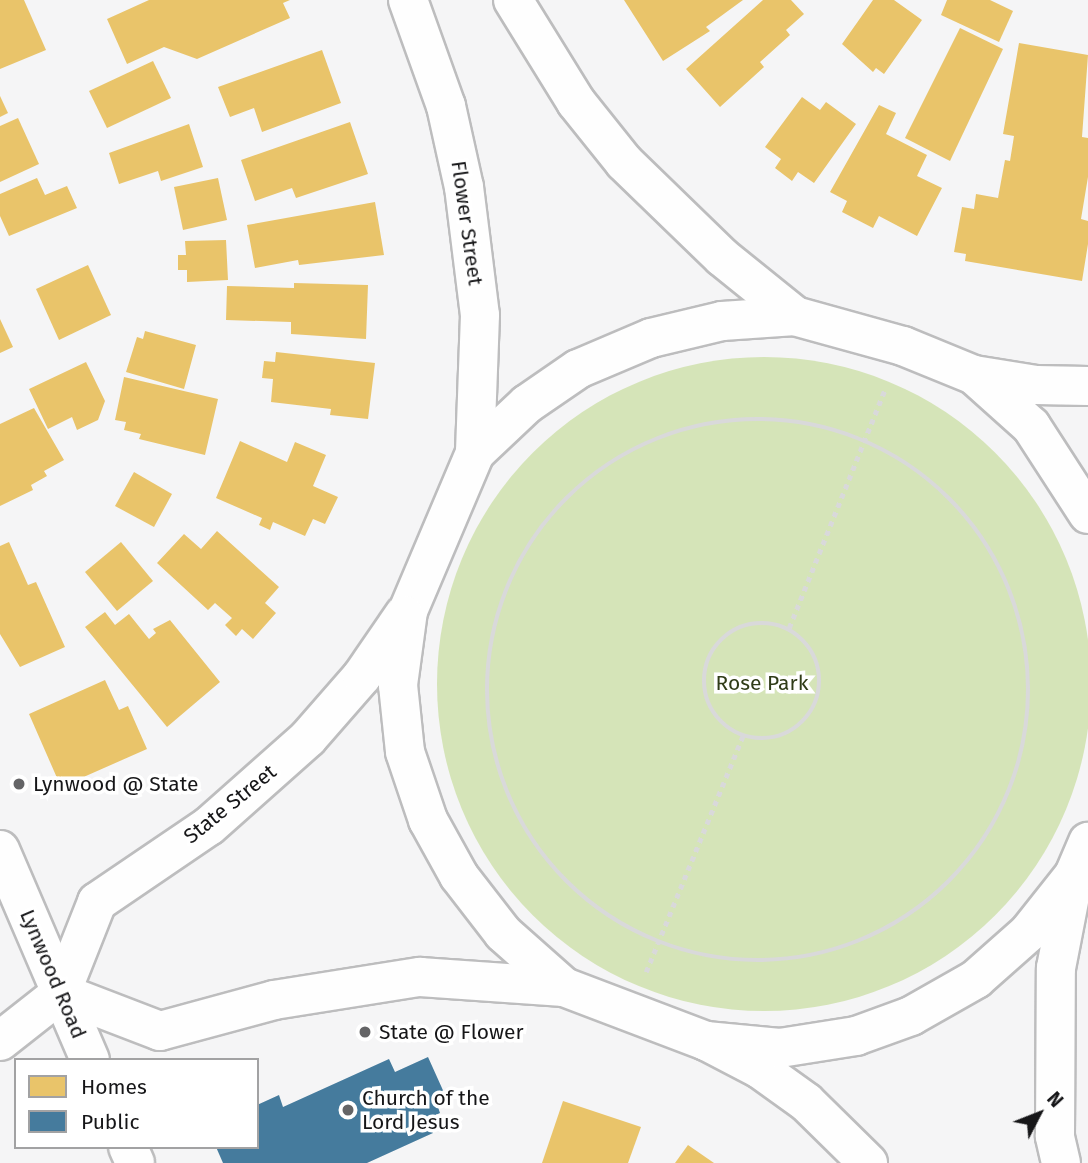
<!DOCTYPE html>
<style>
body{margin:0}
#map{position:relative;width:1088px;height:1163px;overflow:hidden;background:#f5f5f6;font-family:"Fira Sans",sans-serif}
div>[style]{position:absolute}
.green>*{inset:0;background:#d5e4b8}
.round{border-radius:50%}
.homes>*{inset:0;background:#e9c46a}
.public>*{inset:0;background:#457b9d}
.path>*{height:4.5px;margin-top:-2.25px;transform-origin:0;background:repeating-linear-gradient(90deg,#d9d9da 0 5px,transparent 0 10px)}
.path>.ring{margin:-2.25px;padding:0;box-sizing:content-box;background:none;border:4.5px solid #d9d9da;border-radius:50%}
.roads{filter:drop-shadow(2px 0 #bdbdbe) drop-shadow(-2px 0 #bdbdbe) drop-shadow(0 2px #bdbdbe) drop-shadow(0 -2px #bdbdbe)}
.street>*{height:38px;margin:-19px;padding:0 19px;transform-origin:19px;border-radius:19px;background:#fefefe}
.secondary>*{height:38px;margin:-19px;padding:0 19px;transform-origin:19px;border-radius:19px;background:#fefefe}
.dots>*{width:19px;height:19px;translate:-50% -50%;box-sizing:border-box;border:4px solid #fff;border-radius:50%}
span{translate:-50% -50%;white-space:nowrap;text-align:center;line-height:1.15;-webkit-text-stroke:7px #fff;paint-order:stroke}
.street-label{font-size:21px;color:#161618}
.park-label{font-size:21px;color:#303c18}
.poi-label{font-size:21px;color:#161618}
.left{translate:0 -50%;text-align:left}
.legend{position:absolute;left:14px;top:1058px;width:245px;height:91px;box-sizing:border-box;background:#fff;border:2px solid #a2a2a3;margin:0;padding:9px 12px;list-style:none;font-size:21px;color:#161618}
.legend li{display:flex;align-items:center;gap:14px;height:35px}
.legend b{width:35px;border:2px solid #a2a2a3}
.north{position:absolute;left:1004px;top:1079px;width:70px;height:70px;-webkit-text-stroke:5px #fff;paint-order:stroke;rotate:48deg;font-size:19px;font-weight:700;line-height:28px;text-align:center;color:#161618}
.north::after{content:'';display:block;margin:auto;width:24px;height:32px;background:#161618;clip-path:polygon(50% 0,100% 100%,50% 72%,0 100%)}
</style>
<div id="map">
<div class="green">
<i class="round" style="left:437px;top:357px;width:654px;height:654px"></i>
</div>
<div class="homes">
<i style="clip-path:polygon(0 0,24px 0,46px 50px,0 69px)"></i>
<i style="clip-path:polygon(149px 0,290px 0,283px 3px,290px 18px,197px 59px,164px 47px,127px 64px,107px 19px)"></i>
<i style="clip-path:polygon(624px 0,743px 0,706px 27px,710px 31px,663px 61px)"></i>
<i style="clip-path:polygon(763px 0,791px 0,804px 14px,786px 30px,790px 35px,760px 62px,764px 67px,720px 107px,686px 69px)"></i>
<i style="clip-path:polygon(873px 0,894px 0,922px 20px,884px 74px,876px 68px,873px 72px,842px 44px)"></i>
<i style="clip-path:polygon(947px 0,990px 0,1013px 11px,999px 42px,941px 15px)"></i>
<i style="clip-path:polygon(960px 28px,1003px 49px,950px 161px,905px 138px)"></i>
<i style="clip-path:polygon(1019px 43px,1088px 55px,1082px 137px,1088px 138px,1088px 177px,1081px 219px,1088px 221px,1088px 244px,1082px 281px,965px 261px,966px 254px,954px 252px,962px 207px,974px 209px,976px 194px,998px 198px,1005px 160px,1010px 161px,1014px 136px,1003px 134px)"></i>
<i style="clip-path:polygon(322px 50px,341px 103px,262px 132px,254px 108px,230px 117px,218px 87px)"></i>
<i style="clip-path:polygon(153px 61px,171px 98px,107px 128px,89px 91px)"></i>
<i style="clip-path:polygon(0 96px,8px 113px,0 117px)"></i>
<i style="clip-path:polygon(802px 97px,820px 110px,826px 102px,856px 124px,814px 183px,798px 172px,792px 181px,775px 168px,781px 159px,765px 147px)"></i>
<i style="clip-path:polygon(879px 105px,896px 113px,886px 134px,927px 155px,917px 176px,942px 188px,917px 236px,879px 216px,873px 228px,842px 212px,847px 201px,830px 192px)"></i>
<i style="clip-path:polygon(18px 118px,39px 164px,0 182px,0 126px)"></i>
<i style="clip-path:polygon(350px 122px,368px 174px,296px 198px,292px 188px,255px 201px,241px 160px)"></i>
<i style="clip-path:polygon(189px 124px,203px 167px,161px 181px,158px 171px,119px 184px,109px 153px)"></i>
<i style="clip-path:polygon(37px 178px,45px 195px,67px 186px,77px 208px,9px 236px,0 216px,0 194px)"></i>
<i style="clip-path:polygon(218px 178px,227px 220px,183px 230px,174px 187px)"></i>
<i style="clip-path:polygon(375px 202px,384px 255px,299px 265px,298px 260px,255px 268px,247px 225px)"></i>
<i style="clip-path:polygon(226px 240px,228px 280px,187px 282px,187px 270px,178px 270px,178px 255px,186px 255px,185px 241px)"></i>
<i style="clip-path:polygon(88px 265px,111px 315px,59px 340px,36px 289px)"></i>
<i style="clip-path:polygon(294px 283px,368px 285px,366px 339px,291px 334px,291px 322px,226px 320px,227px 286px,294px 288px)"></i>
<i style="clip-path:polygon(0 319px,13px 347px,0 353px)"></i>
<i style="clip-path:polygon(145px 331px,196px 345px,184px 389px,126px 372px,137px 337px,143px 339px)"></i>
<i style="clip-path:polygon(276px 352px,375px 363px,368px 419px,330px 415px,331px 409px,271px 402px,273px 379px,262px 378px,264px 361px,275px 362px)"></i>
<i style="clip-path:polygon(86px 362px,105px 401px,98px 420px,77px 430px,72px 417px,48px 429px,29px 389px)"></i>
<i style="clip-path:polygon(124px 377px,218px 399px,205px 455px,139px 439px,141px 434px,124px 430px,126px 422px,115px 420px)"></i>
<i style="clip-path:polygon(34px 408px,64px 460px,44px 471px,47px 476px,31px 485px,33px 490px,0 506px,0 424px)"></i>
<i style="clip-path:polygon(240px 441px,287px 462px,295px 442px,326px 455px,313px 486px,338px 497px,325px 524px,313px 519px,305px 536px,273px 522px,270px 530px,259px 525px,262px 518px,216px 498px)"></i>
<i style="clip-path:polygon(134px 472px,172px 494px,154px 527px,115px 506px)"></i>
<i style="clip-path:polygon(217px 531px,279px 587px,265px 603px,276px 613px,253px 639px,242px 629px,236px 636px,225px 625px,232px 618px,215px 603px,208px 610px,157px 563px,184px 534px,201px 549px)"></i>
<i style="clip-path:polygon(9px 542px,28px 585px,36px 582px,65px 647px,20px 667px,0 634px,0 546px)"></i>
<i style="clip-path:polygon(121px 542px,153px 581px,117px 611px,85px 572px)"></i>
<i style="clip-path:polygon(105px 612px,115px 625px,129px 614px,149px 639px,156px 633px,153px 629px,170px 620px,220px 682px,167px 727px,85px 627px)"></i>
<i style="clip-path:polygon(105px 680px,119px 710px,128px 706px,147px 749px,61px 787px,29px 714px)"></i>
<i style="clip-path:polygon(563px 1101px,641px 1127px,628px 1163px,542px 1163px)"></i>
<i style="clip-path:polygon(688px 1145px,714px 1163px,675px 1163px)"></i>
</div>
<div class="public">
<i style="clip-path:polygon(428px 1057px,446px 1097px,436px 1101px,440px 1113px,427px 1119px,433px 1133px,367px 1163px,223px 1163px,216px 1147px,257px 1147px,257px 1105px,279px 1095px,283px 1107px,389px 1059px,395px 1072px)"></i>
</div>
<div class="path">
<i class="ring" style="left:487px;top:419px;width:537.5px;height:537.5px"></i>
<i class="ring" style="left:704px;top:623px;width:111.5px;height:111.5px"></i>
<i style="left:789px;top:628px;width:258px;rotate:-68.1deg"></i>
<i style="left:646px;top:972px;width:255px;rotate:-67.7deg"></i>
</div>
<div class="roads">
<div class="street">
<i style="left:408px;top:0;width:113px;rotate:70.3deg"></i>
<i style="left:446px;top:106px;width:83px;rotate:77.5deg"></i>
<i style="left:464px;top:187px;width:129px;rotate:82.9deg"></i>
<i style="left:480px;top:315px;width:138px;rotate:92.1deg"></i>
<i style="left:513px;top:0;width:120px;rotate:58.3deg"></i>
<i style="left:576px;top:102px;width:77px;rotate:51.3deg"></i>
<i style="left:624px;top:162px;width:136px;rotate:44.1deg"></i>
<i style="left:722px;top:257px;width:94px;rotate:38.9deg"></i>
<i style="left:0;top:850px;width:228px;rotate:66.8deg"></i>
<i style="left:706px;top:1041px;width:61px;rotate:27.4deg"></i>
<i style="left:760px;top:1069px;width:57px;rotate:35.7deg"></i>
<i style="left:806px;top:1102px;width:87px;rotate:44.5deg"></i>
<i style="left:128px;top:1147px;width:17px;rotate:66deg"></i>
<i style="left:1061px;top:1163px;width:28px;rotate:-103deg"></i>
<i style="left:1055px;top:1136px;width:168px;rotate:-89.7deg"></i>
<i style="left:1056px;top:968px;width:95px;rotate:-79deg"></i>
</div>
<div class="secondary">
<i style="left:974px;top:375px;width:63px;rotate:9.2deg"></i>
<i style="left:1036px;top:385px;width:52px;rotate:1.1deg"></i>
<i style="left:1088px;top:514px;width:105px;rotate:-122.9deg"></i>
<i style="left:1031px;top:426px;width:76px;rotate:-138.2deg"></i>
<i style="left:974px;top:375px;width:77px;rotate:-157.8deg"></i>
<i style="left:903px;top:346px;width:112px;rotate:-164.5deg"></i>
<i style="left:795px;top:316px;width:73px;rotate:176.1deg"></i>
<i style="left:722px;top:321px;width:73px;rotate:166.5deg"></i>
<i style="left:651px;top:338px;width:79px;rotate:157deg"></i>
<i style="left:578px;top:369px;width:62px;rotate:145.5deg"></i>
<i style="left:527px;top:404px;width:71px;rotate:136.7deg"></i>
<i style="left:475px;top:453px;width:172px;rotate:113deg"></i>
<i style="left:408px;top:611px;width:75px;rotate:97.7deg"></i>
<i style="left:398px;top:685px;width:67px;rotate:84deg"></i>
<i style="left:405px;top:752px;width:72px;rotate:71.3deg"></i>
<i style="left:428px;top:820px;width:64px;rotate:61deg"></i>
<i style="left:459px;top:876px;width:72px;rotate:52.3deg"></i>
<i style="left:503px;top:933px;width:81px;rotate:41.5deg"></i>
<i style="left:564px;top:987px;width:152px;rotate:20.8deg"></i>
<i style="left:706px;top:1041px;width:74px;rotate:5.4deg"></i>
<i style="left:780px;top:1048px;width:77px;rotate:-9deg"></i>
<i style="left:856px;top:1036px;width:59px;rotate:-20deg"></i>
<i style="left:911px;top:1016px;width:75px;rotate:-29.6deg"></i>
<i style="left:976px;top:979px;width:69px;rotate:-41.5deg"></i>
<i style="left:1028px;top:933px;width:74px;rotate:-51.6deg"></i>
<i style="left:1074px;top:875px;width:36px;rotate:-67deg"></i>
<i style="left:61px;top:993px;width:106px;rotate:21deg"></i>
<i style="left:160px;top:1031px;width:118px;rotate:-15.2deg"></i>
<i style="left:274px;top:1000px;width:148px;rotate:-9deg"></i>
<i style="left:420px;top:977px;width:144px;rotate:4deg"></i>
<i style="left:0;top:1041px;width:78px;rotate:-38.2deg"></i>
<i style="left:61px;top:993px;width:98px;rotate:-68.4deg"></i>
<i style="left:97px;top:902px;width:135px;rotate:-34.2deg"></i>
<i style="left:209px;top:826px;width:132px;rotate:-41.6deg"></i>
<i style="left:308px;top:738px;width:82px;rotate:-48.9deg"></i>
<i style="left:362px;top:676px;width:74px;rotate:-55.5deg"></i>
</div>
</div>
<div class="dots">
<i style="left:19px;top:784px;background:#646466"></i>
<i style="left:365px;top:1032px;background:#646466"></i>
<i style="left:348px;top:1110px;background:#646466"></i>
</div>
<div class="street-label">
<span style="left:467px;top:223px;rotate:82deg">Flower Street</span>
<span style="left:230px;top:804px;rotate:-39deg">State Street</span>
<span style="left:53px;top:974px;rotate:67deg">Lynwood Road</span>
</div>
<div class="park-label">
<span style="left:762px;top:683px">Rose Park</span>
</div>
<div class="poi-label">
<span class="left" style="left:33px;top:784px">Lynwood @ State</span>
<span class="left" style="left:379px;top:1032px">State @ Flower</span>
<span class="left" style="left:362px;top:1110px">Church of the<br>Lord Jesus</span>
</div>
<ul class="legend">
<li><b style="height:19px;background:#e9c46a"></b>Homes</li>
<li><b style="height:19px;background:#457b9d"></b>Public</li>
</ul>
<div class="north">N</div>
</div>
